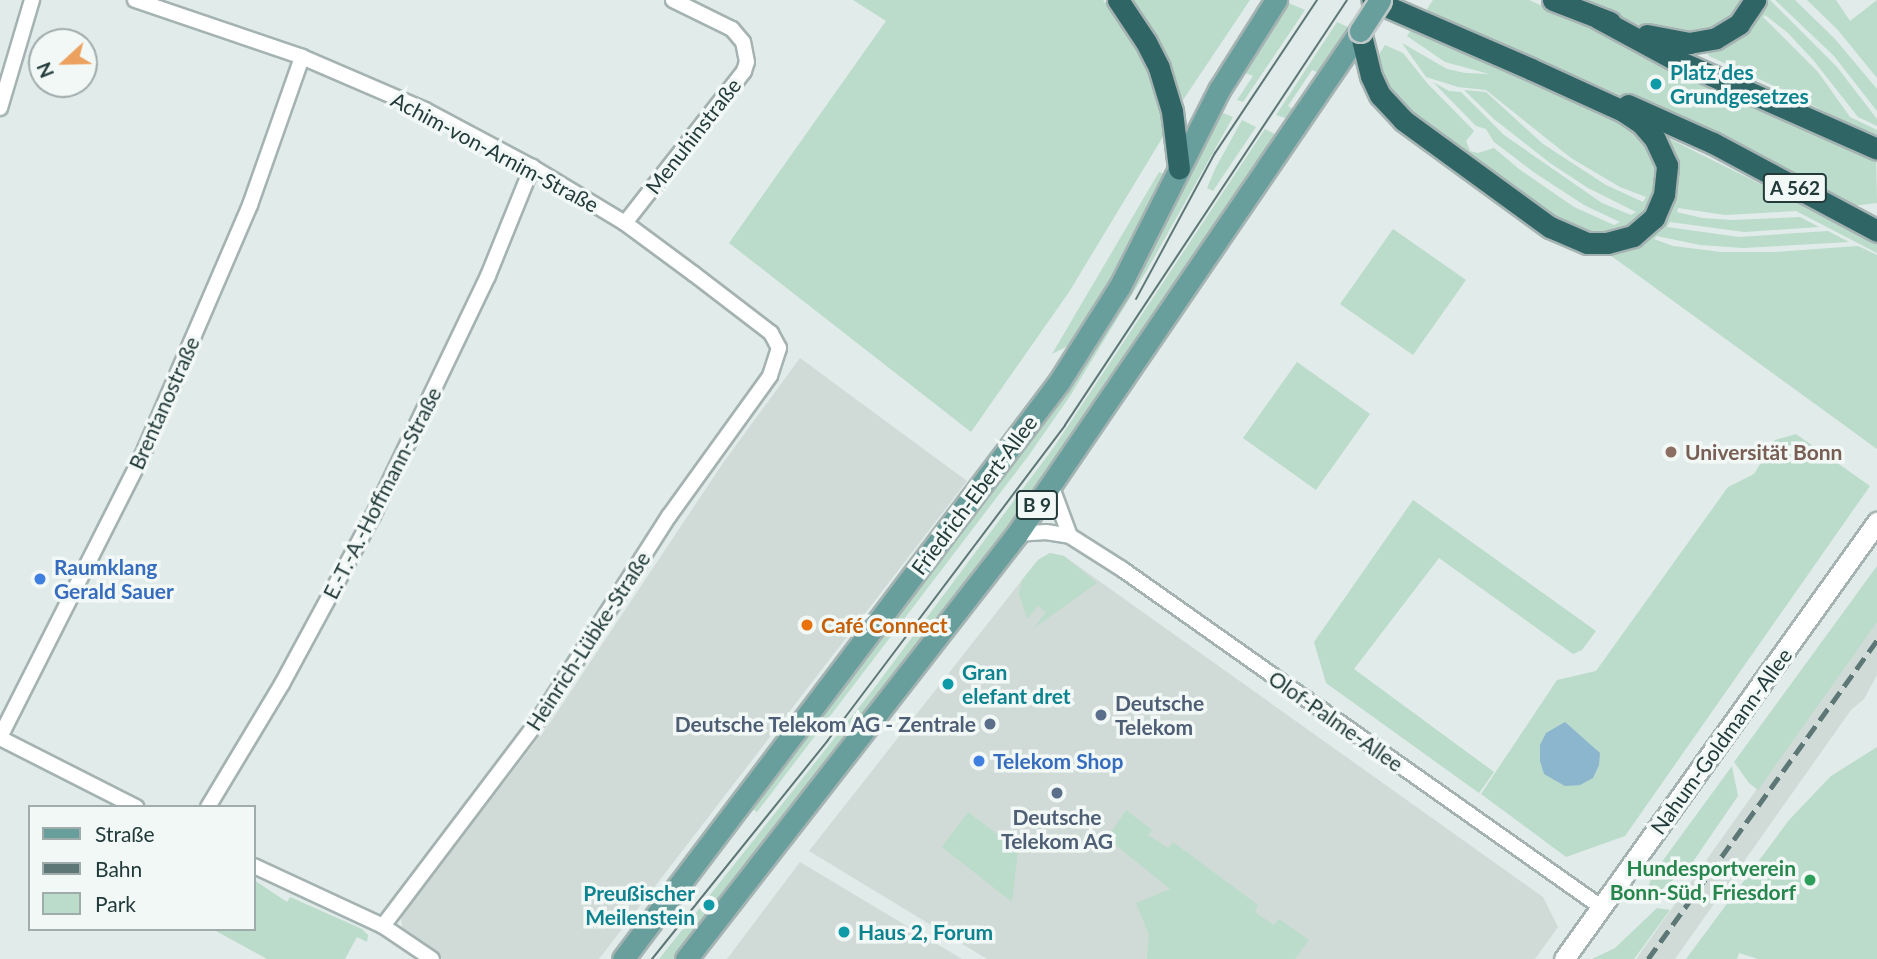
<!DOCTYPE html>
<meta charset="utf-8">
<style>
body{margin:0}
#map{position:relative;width:1877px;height:959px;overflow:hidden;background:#e1ebe9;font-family:Lato,sans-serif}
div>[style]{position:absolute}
.built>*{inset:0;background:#d0dbd8}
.green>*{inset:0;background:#bbdbcb}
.water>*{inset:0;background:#8cb5ce}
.roads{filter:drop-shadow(2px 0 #a4b3b1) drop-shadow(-2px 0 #a4b3b1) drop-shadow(0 2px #a4b3b1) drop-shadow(0 -2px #a4b3b1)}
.street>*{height:14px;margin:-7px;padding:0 7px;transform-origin:7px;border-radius:7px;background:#fff}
.secondary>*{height:19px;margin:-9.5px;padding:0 9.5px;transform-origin:9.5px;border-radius:9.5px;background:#fff}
.primary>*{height:21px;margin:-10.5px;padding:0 10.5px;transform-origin:10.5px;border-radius:10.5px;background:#689f9d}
.highway>*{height:21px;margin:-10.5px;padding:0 10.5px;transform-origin:10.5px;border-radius:10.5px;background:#306566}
.tram>*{height:2px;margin:-1px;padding:0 1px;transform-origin:1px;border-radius:1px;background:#5d7776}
.rail>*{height:5px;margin-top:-2.5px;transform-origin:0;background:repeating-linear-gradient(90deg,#5d7776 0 14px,transparent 0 21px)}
.bridges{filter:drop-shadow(2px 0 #c1c8c8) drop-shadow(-2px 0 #c1c8c8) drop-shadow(0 2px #c1c8c8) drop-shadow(0 -2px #c1c8c8)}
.primary-bridge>*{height:21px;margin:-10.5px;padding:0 10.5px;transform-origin:10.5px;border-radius:10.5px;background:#689f9d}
.dots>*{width:19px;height:19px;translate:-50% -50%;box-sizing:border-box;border:4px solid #f2f8f6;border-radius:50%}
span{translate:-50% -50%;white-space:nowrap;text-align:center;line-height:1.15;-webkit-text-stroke:7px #f2f8f6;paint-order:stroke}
.shield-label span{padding:2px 5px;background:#f2f8f6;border:2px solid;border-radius:5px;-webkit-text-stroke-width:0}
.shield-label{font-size:19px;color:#223b3a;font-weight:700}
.culture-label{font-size:21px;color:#0d838f;font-weight:700}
.left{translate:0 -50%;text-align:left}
.right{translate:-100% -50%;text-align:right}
.street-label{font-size:21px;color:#223b3a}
.education-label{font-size:21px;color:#785e54;font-weight:700}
.shop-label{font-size:21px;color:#366cbe;font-weight:700}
.food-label{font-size:21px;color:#c56008;font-weight:700}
.service-label{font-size:21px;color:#4e5e75;font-weight:700}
.leisure-label{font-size:21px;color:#27864d;font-weight:700}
.legend{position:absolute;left:28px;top:805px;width:228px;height:126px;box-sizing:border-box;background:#f2f8f6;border:2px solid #9facab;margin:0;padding:9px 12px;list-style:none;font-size:21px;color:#223b3a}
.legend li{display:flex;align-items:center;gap:14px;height:35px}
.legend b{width:35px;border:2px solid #9facab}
.north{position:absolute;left:28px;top:28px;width:70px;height:70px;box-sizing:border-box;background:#f2f8f6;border:2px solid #9facab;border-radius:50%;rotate:248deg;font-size:19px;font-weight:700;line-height:28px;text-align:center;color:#223b3a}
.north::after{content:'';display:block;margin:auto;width:24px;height:32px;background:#eca15f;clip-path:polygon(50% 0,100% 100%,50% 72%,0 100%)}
</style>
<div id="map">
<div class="built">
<i style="clip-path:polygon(800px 358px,967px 481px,599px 959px,443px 959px,408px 936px,402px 929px,401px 917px,549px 724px,723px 463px)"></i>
<i style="clip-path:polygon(1050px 553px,1064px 556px,1543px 897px,1558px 927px,1535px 959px,987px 959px,809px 851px,1022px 580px,1038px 560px)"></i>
<i style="clip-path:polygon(1877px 620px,1877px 675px,1864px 699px,1851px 710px,1675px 959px,1636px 959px)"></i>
<i style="clip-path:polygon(800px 862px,962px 959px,727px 959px)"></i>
</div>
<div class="green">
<i style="clip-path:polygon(853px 0,1103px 0,1130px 31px,1151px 80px,1167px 130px,1069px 292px,971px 432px,729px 243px,886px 21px)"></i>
<i style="clip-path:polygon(1131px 0,1250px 0,1183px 100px,1156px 42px)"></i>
<i style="clip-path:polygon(1433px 0,1529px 0,1876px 155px,1877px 203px,1852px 206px,1620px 95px,1425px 12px)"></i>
<i style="clip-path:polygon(1581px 0,1745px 0,1733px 19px,1706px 34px,1656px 32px)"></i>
<i style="clip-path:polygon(1760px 0,1770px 0,1837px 67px,1877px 119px,1877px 126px,1858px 117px,1814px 61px,1788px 33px,1765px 15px,1763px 17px,1818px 72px,1850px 117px,1877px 130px,1877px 139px,1785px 91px,1709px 56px,1707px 52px,1720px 46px)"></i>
<i style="clip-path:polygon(1775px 0,1795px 0,1835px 39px,1877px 89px,1877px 111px,1834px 56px)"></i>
<i style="clip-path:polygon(1807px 0,1836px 0,1850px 21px,1877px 0,1877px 78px,1837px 29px)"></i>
<i style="clip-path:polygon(1284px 1px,1305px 10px,1243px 102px,1237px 100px,1253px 76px,1241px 71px)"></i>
<i style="clip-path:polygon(1337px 22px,1350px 28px,1319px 73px,1312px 70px,1288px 106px,1294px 110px,1288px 119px,1276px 115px)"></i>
<i style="clip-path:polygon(1413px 27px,1616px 116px,1646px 139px,1658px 164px,1654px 201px,1641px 219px,1619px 232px,1589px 234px,1555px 219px,1420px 120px,1391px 90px,1380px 71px,1376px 59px,1385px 45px,1403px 53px,1427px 83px,1474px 131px,1466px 141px,1470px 151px,1478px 153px,1494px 148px,1519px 169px,1574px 207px,1614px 225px,1620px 222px,1584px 205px,1535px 173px,1494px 142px,1486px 129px,1476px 126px,1433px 82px,1449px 91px,1461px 92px,1504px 135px,1602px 203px,1631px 215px,1636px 212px,1588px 188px,1550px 163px,1494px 119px,1464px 90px,1486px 92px,1543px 144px,1606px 185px,1643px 202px,1646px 197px,1620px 187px,1571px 158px,1486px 90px,1458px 87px,1426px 77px,1402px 43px,1447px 69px,1465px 73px,1489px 74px,1445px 62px,1407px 36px)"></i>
<i style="clip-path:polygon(1218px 111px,1233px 117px,1147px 270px,1070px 396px,1029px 455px,757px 812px,751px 808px,1064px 391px)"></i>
<i style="clip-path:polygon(1242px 120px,1256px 127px,1213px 191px,1207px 188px,1216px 167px)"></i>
<i style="clip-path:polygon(1265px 129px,1277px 135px,1065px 455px,959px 596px,675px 959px,659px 959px,872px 691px,1054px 447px)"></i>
<i style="clip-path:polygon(1668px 138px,1877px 242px,1877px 253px,1796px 211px,1725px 215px,1678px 208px,1677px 212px,1702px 218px,1732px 220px,1800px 217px,1819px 227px,1744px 232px,1670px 222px,1667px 227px,1739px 237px,1828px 231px,1849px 242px,1743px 248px,1700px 245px,1657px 236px,1654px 239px,1673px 246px,1721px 252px,1773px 252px,1858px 246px,1877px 255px,1877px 449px,1610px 255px,1628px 250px,1649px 238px,1646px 233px)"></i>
<i style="clip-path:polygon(1159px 172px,1168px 176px,1132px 247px,1074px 343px,1052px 354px)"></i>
<i style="clip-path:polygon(1393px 229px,1466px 280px,1413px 355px,1340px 304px)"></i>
<i style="clip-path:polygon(1297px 362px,1370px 414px,1316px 490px,1243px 438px)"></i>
<i style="clip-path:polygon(1796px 434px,1870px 486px,1625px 836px,1566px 857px,1481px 794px,1557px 680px,1596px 671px,1728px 487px,1754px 474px,1775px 440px)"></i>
<i style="clip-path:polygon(1413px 500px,1596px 631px,1582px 650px,1573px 654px,1439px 558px,1354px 669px,1494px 772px,1479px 793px,1326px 683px,1314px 642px)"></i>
<i style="clip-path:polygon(1050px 553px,1064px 556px,1097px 583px,1034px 628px,1046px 612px,1038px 606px,1027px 619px,1019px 594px,1022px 580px,1038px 560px)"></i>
<i style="clip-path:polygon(1877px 566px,1877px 622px,1758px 790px,1749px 783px,1734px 762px)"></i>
<i style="clip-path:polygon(1877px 747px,1877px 959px,1758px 959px,1739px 953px,1737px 959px,1686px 959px,1789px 820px,1831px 776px)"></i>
<i style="clip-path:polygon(1732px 766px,1738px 796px,1690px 866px,1655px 895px,1647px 890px,1653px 874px)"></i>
<i style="clip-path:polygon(1126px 810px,1152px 830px,1148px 835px,1168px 848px,1173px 842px,1258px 905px,1255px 912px,1274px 925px,1279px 919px,1309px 940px,1295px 959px,1147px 959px,1149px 935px,1136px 903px,1170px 889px,1107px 838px)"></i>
<i style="clip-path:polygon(968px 812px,1018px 850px,1012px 902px,942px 847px)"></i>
<i style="clip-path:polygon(254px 880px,287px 902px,290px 897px,362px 929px,368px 935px,367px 942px,357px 937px,345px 959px,267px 959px,216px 931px,213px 929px,254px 929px)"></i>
<i style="clip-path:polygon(1657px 908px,1670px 910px,1634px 959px,1592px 959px,1615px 948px)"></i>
</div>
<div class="water">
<i style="clip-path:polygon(1565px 722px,1600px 753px,1599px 765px,1593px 778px,1580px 785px,1565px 786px,1544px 774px,1540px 761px,1540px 745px,1546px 733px)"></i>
</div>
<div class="roads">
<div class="street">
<i style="left:135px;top:0;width:176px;rotate:18.8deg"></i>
<i style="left:302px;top:57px;width:134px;rotate:23.3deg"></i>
<i style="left:425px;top:110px;width:121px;rotate:28deg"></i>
<i style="left:532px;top:167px;width:109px;rotate:31.1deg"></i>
<i style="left:625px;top:223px;width:86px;rotate:36.5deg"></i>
<i style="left:694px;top:274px;width:97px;rotate:37.5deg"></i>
<i style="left:771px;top:333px;width:17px;rotate:62deg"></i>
<i style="left:779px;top:348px;width:29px;rotate:108deg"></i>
<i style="left:770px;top:376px;width:173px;rotate:125.8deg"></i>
<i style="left:669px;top:516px;width:243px;rotate:122.6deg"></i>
<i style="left:538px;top:721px;width:257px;rotate:127.1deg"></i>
<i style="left:0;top:108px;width:113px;rotate:-73.5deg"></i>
<i style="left:625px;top:223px;width:193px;rotate:-51.9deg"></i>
<i style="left:744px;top:71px;width:9px;rotate:-72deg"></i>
<i style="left:747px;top:62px;width:20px;rotate:-101deg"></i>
<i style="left:743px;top:42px;width:17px;rotate:-130deg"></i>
<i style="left:732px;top:29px;width:66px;rotate:-153.8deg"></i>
<i style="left:1051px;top:485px;width:54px;rotate:69.6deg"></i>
<i style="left:1017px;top:534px;width:29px;rotate:-4deg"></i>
<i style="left:1046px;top:532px;width:24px;rotate:9deg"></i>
<i style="left:1070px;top:536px;width:62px;rotate:32.4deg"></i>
<i style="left:1122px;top:569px;width:586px;rotate:35.21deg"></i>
<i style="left:0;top:737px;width:315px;rotate:-63.2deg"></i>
<i style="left:142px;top:456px;width:273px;rotate:-66.7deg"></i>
<i style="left:250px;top:205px;width:157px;rotate:-70.6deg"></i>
<i style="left:0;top:738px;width:153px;rotate:26.9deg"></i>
<i style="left:208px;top:807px;width:144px;rotate:-59deg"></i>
<i style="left:282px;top:684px;width:191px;rotate:-61.6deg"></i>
<i style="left:373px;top:516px;width:266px;rotate:-64.4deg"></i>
<i style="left:488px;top:276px;width:118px;rotate:-68deg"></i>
<i style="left:254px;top:866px;width:142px;rotate:24.9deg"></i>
<i style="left:383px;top:926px;width:59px;rotate:34deg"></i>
</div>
<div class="secondary">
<i style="left:1564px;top:959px;width:538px;rotate:-54.39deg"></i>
</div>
<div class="primary">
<i style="left:623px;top:959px;width:723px;rotate:-52.92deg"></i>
<i style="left:1059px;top:382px;width:114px;rotate:-57.6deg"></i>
<i style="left:1120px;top:286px;width:220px;rotate:-63.2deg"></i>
<i style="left:1219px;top:90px;width:107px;rotate:-57.7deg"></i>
<i style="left:686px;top:959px;width:539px;rotate:-52.09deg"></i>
<i style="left:1017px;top:534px;width:609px;rotate:-55.71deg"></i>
</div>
<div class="highway">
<i style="left:1118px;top:0;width:50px;rotate:56.3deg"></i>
<i style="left:1146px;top:42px;width:29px;rotate:63deg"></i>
<i style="left:1159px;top:68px;width:45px;rotate:73.2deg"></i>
<i style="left:1172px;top:111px;width:58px;rotate:83.1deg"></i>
<i style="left:1553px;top:0;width:61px;rotate:21.1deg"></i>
<i style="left:1598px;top:18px;width:84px;rotate:28.4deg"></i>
<i style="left:1672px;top:58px;width:224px;rotate:23.9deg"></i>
<i style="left:1360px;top:31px;width:46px;rotate:76.3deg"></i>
<i style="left:1371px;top:76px;width:21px;rotate:65deg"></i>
<i style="left:1380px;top:95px;width:34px;rotate:47deg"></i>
<i style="left:1403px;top:120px;width:182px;rotate:36.1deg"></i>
<i style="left:1550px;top:227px;width:40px;rotate:23.4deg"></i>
<i style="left:1587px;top:243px;width:20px"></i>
<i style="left:1607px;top:243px;width:27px;rotate:-15deg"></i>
<i style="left:1633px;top:236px;width:28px;rotate:-41deg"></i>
<i style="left:1654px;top:218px;width:25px;rotate:-67deg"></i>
<i style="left:1664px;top:195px;width:30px;rotate:-84deg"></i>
<i style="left:1667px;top:165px;width:29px;rotate:-115deg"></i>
<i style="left:1655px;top:139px;width:21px;rotate:-131deg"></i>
<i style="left:1641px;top:123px;width:22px;rotate:-146deg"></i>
<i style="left:1623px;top:111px;width:101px;rotate:-155.5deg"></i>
<i style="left:1531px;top:69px;width:173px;rotate:-156.5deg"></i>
<i style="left:1647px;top:35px;width:43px;rotate:10.8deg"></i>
<i style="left:1689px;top:43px;width:27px;rotate:-10deg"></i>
<i style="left:1716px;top:38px;width:27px;rotate:-31deg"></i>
<i style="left:1739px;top:24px;width:29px;rotate:-56deg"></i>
<i style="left:1628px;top:105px;width:93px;rotate:24.1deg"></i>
<i style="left:1713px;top:143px;width:186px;rotate:28.2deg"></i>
</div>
</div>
<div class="tram">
<i style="left:1136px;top:299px;width:166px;rotate:-61.6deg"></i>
<i style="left:1215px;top:153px;width:184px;rotate:-56.3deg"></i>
<i style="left:652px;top:959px;width:281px;rotate:-51.2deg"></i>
<i style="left:828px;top:740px;width:394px;rotate:-53deg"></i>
<i style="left:1065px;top:425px;width:510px;rotate:-56.43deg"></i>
</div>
<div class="rail">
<i style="left:1648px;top:959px;width:393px;rotate:-54.3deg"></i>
</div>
<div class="bridges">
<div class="primary-bridge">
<i style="left:1360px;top:31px;width:37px;rotate:-57deg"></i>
</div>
</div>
<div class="dots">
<i style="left:1656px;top:84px;background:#0f9aa8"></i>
<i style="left:1671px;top:452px;background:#8d6e63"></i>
<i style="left:40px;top:579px;background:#3f7fe0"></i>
<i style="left:807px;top:625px;background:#e8710a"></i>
<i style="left:948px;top:684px;background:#0f9aa8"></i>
<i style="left:1101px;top:715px;background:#5c6f8a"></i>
<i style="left:990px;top:724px;background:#5c6f8a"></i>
<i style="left:979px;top:761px;background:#3f7fe0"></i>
<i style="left:1057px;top:793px;background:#5c6f8a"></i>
<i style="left:1810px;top:880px;background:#2e9e5b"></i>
<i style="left:709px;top:905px;background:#0f9aa8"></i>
<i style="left:844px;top:932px;background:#0f9aa8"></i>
</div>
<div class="shield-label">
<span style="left:1795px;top:188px">A 562</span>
<span style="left:1037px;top:505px">B 9</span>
</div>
<div class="culture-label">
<span class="left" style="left:1670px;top:84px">Platz des<br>Grundgesetzes</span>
<span class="left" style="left:962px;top:684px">Gran<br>elefant dret</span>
<span class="right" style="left:695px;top:905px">Preußischer<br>Meilenstein</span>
<span class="left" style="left:858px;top:932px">Haus 2, Forum</span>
</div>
<div class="street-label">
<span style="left:693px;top:136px;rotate:-52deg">Menuhinstraße</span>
<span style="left:495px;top:152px;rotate:28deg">Achim-von-Arnim-Straße</span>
<span style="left:164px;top:403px;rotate:-66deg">Brentanostraße</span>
<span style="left:382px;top:493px;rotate:-63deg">E.-T.-A.-Hoffmann-Straße</span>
<span style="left:974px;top:495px;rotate:-53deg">Friedrich-Ebert-Allee</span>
<span style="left:588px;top:641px;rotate:-57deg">Heinrich-Lübke-Straße</span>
<span style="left:1336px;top:721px;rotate:35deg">Olof-Palme-Allee</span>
<span style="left:1721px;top:741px;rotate:-54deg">Nahum-Goldmann-Allee</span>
</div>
<div class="education-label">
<span class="left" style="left:1685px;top:452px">Universität Bonn</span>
</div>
<div class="shop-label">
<span class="left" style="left:54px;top:579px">Raumklang<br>Gerald Sauer</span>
<span class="left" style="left:993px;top:761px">Telekom Shop</span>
</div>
<div class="food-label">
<span class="left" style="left:821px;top:625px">Café Connect</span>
</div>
<div class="service-label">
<span class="left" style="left:1115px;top:715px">Deutsche<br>Telekom</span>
<span class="right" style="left:976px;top:724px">Deutsche Telekom AG - Zentrale</span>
<span style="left:1057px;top:829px">Deutsche<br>Telekom AG</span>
</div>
<div class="leisure-label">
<span class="right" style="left:1796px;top:880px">Hundesportverein<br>Bonn-Süd, Friesdorf</span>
</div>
<ul class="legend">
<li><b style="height:9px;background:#689f9d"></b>Straße</li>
<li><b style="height:9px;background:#5d7776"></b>Bahn</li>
<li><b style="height:19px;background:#bbdbcb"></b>Park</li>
</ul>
<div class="north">N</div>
</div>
